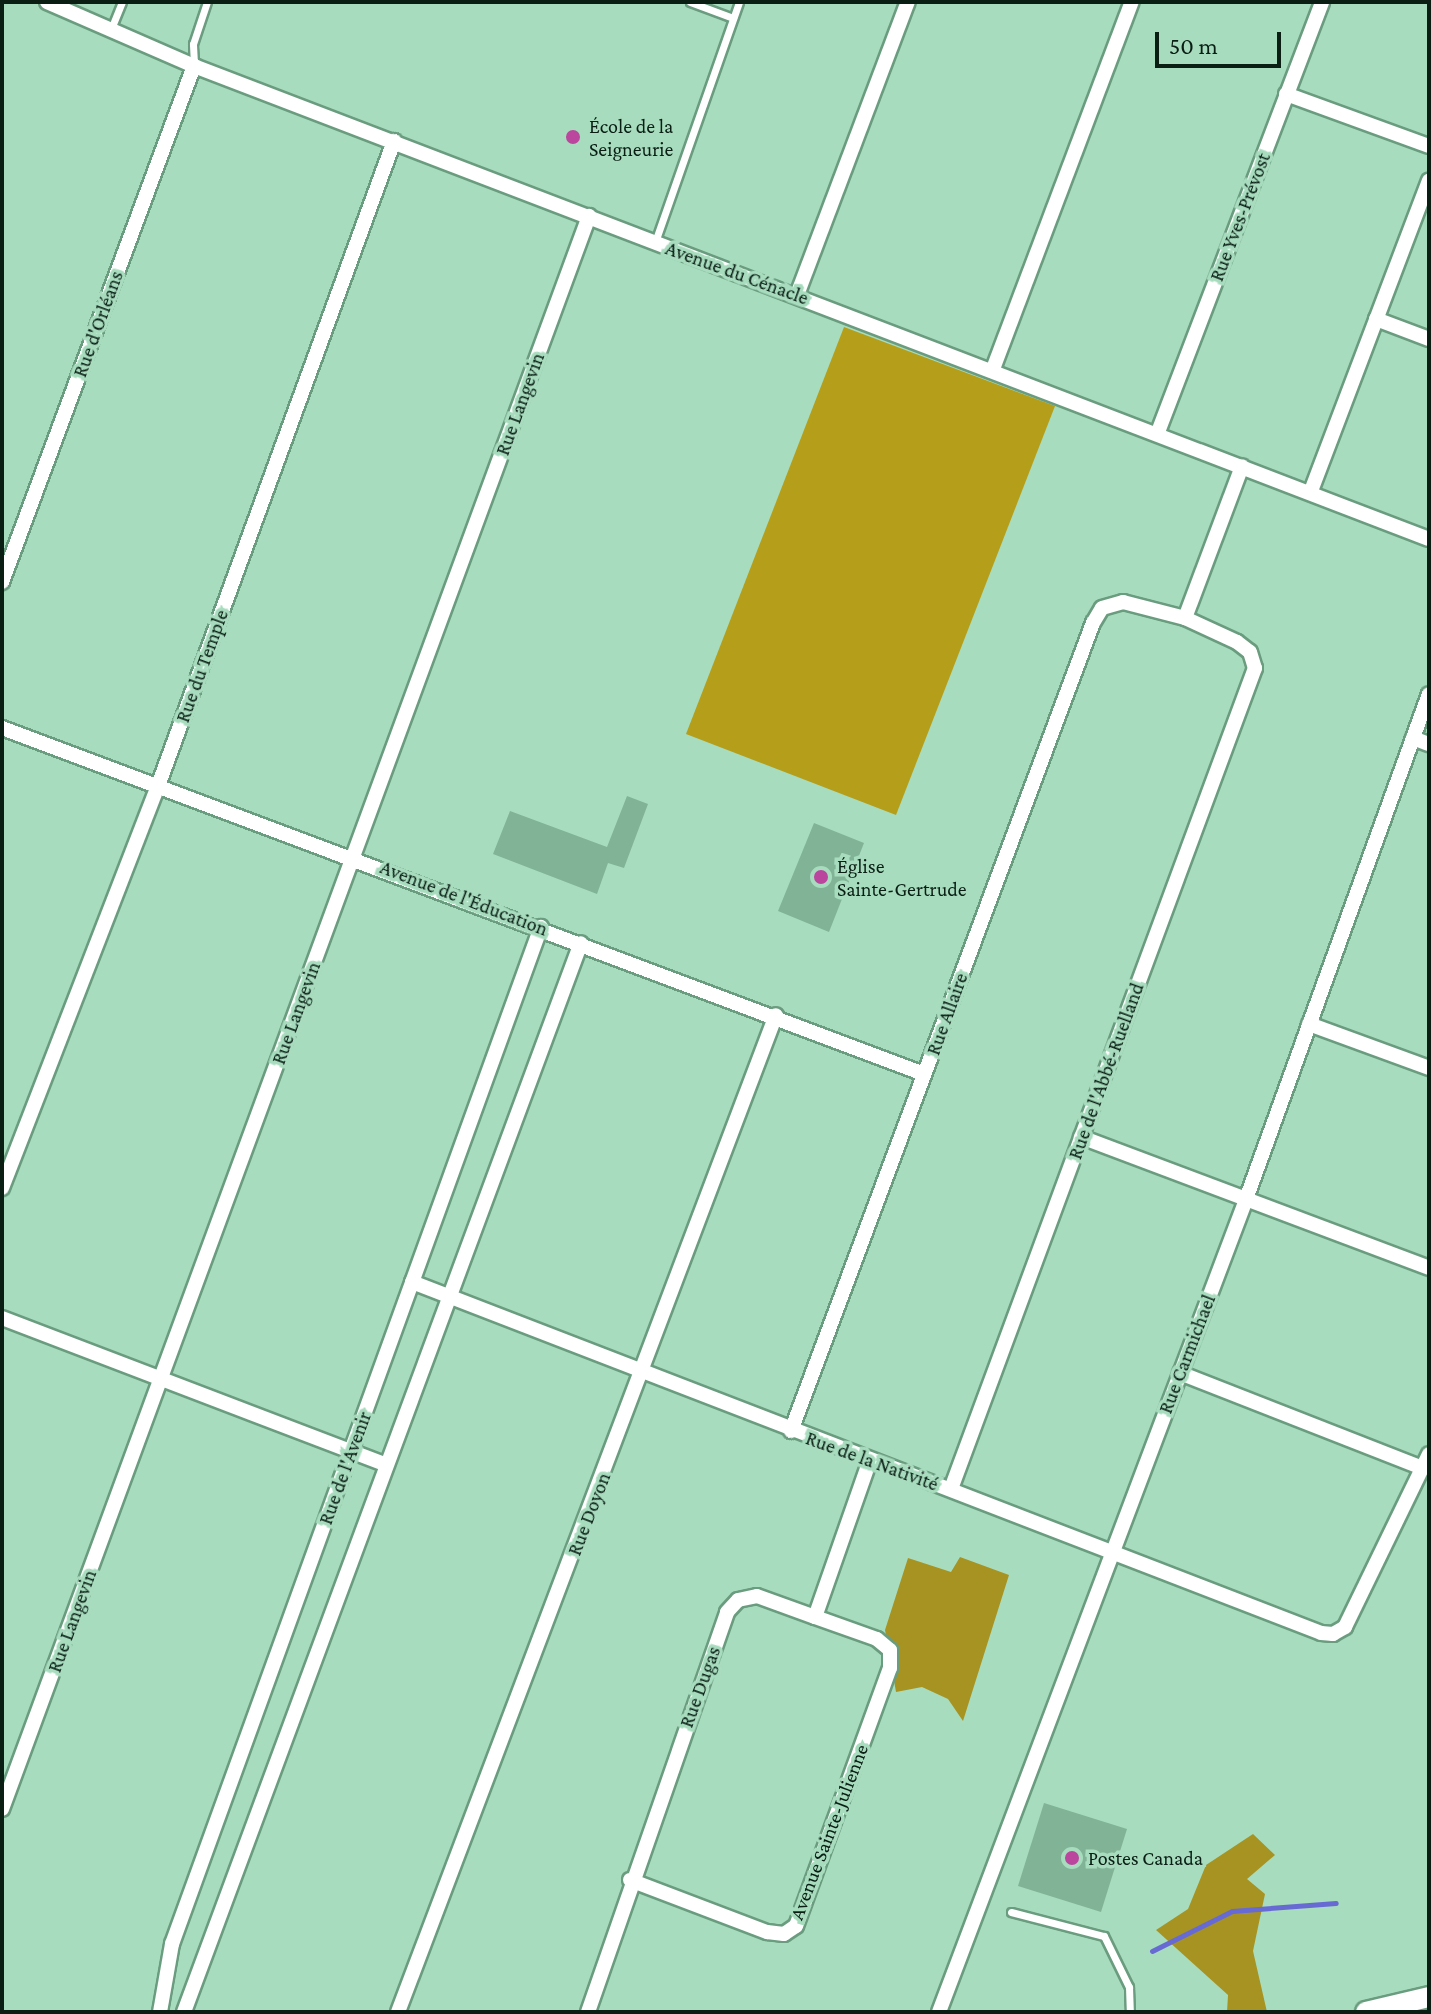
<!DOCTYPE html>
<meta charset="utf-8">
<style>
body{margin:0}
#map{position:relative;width:1431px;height:2014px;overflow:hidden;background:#a8dcbe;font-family:"Crimson Pro",serif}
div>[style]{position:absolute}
.green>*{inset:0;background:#b49e1a}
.forest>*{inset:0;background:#a79322}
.stream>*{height:5px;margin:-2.5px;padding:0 2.5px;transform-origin:2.5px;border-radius:2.5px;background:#676ad3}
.building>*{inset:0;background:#81b496}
.roads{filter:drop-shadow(2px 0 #6a9c7f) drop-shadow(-2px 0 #6a9c7f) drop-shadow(0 2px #6a9c7f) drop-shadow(0 -2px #6a9c7f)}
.lane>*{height:7px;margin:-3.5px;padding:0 3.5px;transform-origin:3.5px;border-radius:3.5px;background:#fff}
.street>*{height:14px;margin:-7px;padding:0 7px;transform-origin:7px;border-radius:7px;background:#fff}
.secondary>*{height:20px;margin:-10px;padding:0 10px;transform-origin:10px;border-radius:10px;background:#fff}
.dots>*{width:22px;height:22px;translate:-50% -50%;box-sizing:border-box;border:4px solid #a8dcbe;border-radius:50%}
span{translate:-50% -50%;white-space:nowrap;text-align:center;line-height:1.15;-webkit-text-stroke:7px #a8dcbe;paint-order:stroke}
.poi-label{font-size:20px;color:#0a1e14}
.left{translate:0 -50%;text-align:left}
.street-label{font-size:20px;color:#0a1e14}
.frame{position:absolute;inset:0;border:4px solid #0a1e14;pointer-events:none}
.scale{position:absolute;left:1155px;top:32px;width:126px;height:36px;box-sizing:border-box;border:4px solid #0a1e14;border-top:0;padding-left:10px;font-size:24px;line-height:28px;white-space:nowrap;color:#0a1e14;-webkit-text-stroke:6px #a8dcbe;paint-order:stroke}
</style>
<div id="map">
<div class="green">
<i style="clip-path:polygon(844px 327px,1055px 406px,896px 815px,686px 734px)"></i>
</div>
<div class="forest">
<i style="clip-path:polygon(960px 1557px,1009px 1575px,963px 1721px,948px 1699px,922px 1687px,896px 1692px,885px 1630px,908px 1558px,951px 1572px)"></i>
<i style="clip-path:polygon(1253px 1834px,1275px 1855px,1247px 1879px,1265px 1894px,1253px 1951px,1267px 2012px,1227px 2012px,1228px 1995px,1156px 1930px,1188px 1909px,1206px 1865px)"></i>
</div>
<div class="stream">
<i style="left:1152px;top:1951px;width:89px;rotate:-26.6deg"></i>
<i style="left:1232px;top:1911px;width:104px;rotate:-4.4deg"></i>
</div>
<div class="building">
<i style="clip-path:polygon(627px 796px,648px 804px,624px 868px,608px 863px,597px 894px,493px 854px,510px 811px,607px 847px)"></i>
<i style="clip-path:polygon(814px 823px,864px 843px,829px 932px,778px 911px)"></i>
<i style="clip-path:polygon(1044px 1803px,1127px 1829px,1101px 1912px,1018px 1886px)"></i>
</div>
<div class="roads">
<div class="lane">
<i style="left:690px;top:2px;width:46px;rotate:20.4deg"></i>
<i style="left:111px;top:29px;width:29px;rotate:-68deg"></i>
<i style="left:194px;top:64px;width:20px;rotate:-93deg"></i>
<i style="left:193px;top:44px;width:44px;rotate:-71.6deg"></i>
<i style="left:655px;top:242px;width:254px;rotate:-70.7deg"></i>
<i style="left:1011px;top:1912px;width:96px;rotate:14.5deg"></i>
<i style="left:1104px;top:1936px;width:57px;rotate:63.9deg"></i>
<i style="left:1129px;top:1987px;width:25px;rotate:88deg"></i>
</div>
<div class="street">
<i style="left:47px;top:2px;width:160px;rotate:23.5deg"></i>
<i style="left:194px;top:66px;width:1322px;rotate:20.96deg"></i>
<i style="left:1286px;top:94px;width:152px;rotate:20deg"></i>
<i style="left:797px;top:295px;width:313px;rotate:-69.3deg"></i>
<i style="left:1376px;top:319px;width:57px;rotate:20.7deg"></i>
<i style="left:993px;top:369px;width:392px;rotate:-69.3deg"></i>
<i style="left:1158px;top:432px;width:460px;rotate:-69.1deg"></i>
<i style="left:1311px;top:491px;width:332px;rotate:-69.2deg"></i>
<i style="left:2px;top:582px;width:551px;rotate:-69.59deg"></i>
<i style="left:1185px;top:618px;width:162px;rotate:-69.4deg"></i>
<i style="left:2px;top:728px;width:985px;rotate:20.57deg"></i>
<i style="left:1413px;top:738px;width:17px;rotate:21deg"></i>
<i style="left:1309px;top:1024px;width:128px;rotate:20.1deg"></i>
<i style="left:1081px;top:1137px;width:372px;rotate:20.6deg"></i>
<i style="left:2px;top:1188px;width:431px;rotate:-68.8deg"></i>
<i style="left:158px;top:786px;width:687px;rotate:-69.9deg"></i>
<i style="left:412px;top:1282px;width:974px;rotate:21.11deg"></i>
<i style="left:1321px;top:1633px;width:12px;rotate:5deg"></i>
<i style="left:1333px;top:1634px;width:14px;rotate:-30deg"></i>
<i style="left:1345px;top:1627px;width:192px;rotate:-64.1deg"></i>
<i style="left:2px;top:1318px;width:410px;rotate:20.9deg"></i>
<i style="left:1180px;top:1373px;width:261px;rotate:21.4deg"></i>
<i style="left:791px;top:1431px;width:863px;rotate:-69.51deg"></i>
<i style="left:1093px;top:623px;width:17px;rotate:-59deg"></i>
<i style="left:1102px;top:608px;width:22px;rotate:-16deg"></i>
<i style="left:1123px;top:602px;width:64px;rotate:14.5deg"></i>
<i style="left:1185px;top:618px;width:57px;rotate:24.8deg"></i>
<i style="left:1237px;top:642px;width:16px;rotate:38deg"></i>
<i style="left:1250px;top:652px;width:17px;rotate:73deg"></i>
<i style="left:1255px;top:668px;width:875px;rotate:110.32deg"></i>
<i style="left:2px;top:1809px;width:1698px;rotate:-69.77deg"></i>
<i style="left:630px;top:1880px;width:147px;rotate:20.8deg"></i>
<i style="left:767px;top:1932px;width:17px;rotate:7deg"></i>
<i style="left:784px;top:1934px;width:14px;rotate:-34deg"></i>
<i style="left:796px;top:1926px;width:275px;rotate:-70deg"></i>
<i style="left:890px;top:1668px;width:18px;rotate:-90deg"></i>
<i style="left:890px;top:1650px;width:17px;rotate:-140deg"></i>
<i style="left:877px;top:1639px;width:66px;rotate:-160.5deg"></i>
<i style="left:160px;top:2012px;width:69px;rotate:-80deg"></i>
<i style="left:172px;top:1944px;width:1082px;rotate:-70.06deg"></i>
<i style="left:184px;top:2012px;width:1140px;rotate:-69.63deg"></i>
<i style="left:398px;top:2012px;width:1066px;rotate:-69.24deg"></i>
<i style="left:588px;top:2012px;width:423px;rotate:-70.8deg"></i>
<i style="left:727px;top:1612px;width:16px;rotate:-47deg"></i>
<i style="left:738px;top:1600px;width:19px;rotate:-12deg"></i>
<i style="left:757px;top:1596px;width:62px;rotate:19.9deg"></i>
<i style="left:815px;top:1617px;width:166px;rotate:-70.7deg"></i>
<i style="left:939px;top:2012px;width:866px;rotate:-69.3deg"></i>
<i style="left:1245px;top:1202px;width:540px;rotate:-70.09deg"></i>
</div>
<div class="secondary">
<i style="left:1366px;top:2012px;width:65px;rotate:-13.4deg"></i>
</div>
</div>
<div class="dots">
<i style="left:573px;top:137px;background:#bb469e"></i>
<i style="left:821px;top:877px;background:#bb469e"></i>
<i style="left:1072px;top:1858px;background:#bb469e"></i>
</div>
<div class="poi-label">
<span class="left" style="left:589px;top:138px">École de la<br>Seigneurie</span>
<span class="left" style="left:837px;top:878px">Église<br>Sainte-Gertrude</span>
<span class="left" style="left:1088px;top:1858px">Postes Canada</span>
</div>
<div class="street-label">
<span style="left:1240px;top:217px;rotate:-69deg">Rue Yves-Prévost</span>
<span style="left:737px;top:273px;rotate:20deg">Avenue du Cénacle</span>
<span style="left:98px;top:324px;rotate:-70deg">Rue d'Orléans</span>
<span style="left:520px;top:404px;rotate:-70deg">Rue Langevin</span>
<span style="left:202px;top:666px;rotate:-70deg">Rue du Temple</span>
<span style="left:464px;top:898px;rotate:21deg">Avenue de l'Éducation</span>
<span style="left:296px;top:1013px;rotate:-70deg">Rue Langevin</span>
<span style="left:947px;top:1014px;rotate:-70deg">Rue Allaire</span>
<span style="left:1106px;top:1071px;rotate:-70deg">Rue de l'Abbé-Ruelland</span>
<span style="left:1187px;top:1354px;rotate:-69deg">Rue Carmichael</span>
<span style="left:872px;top:1461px;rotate:20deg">Rue de la Nativité</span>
<span style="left:345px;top:1468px;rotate:-70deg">Rue de l'Avenir</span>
<span style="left:589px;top:1514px;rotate:-69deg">Rue Doyon</span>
<span style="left:72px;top:1621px;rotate:-70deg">Rue Langevin</span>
<span style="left:700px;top:1687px;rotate:-70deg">Rue Dugas</span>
<span style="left:829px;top:1832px;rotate:-69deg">Avenue Sainte-Julienne</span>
</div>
<div class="frame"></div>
<div class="scale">50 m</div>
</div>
